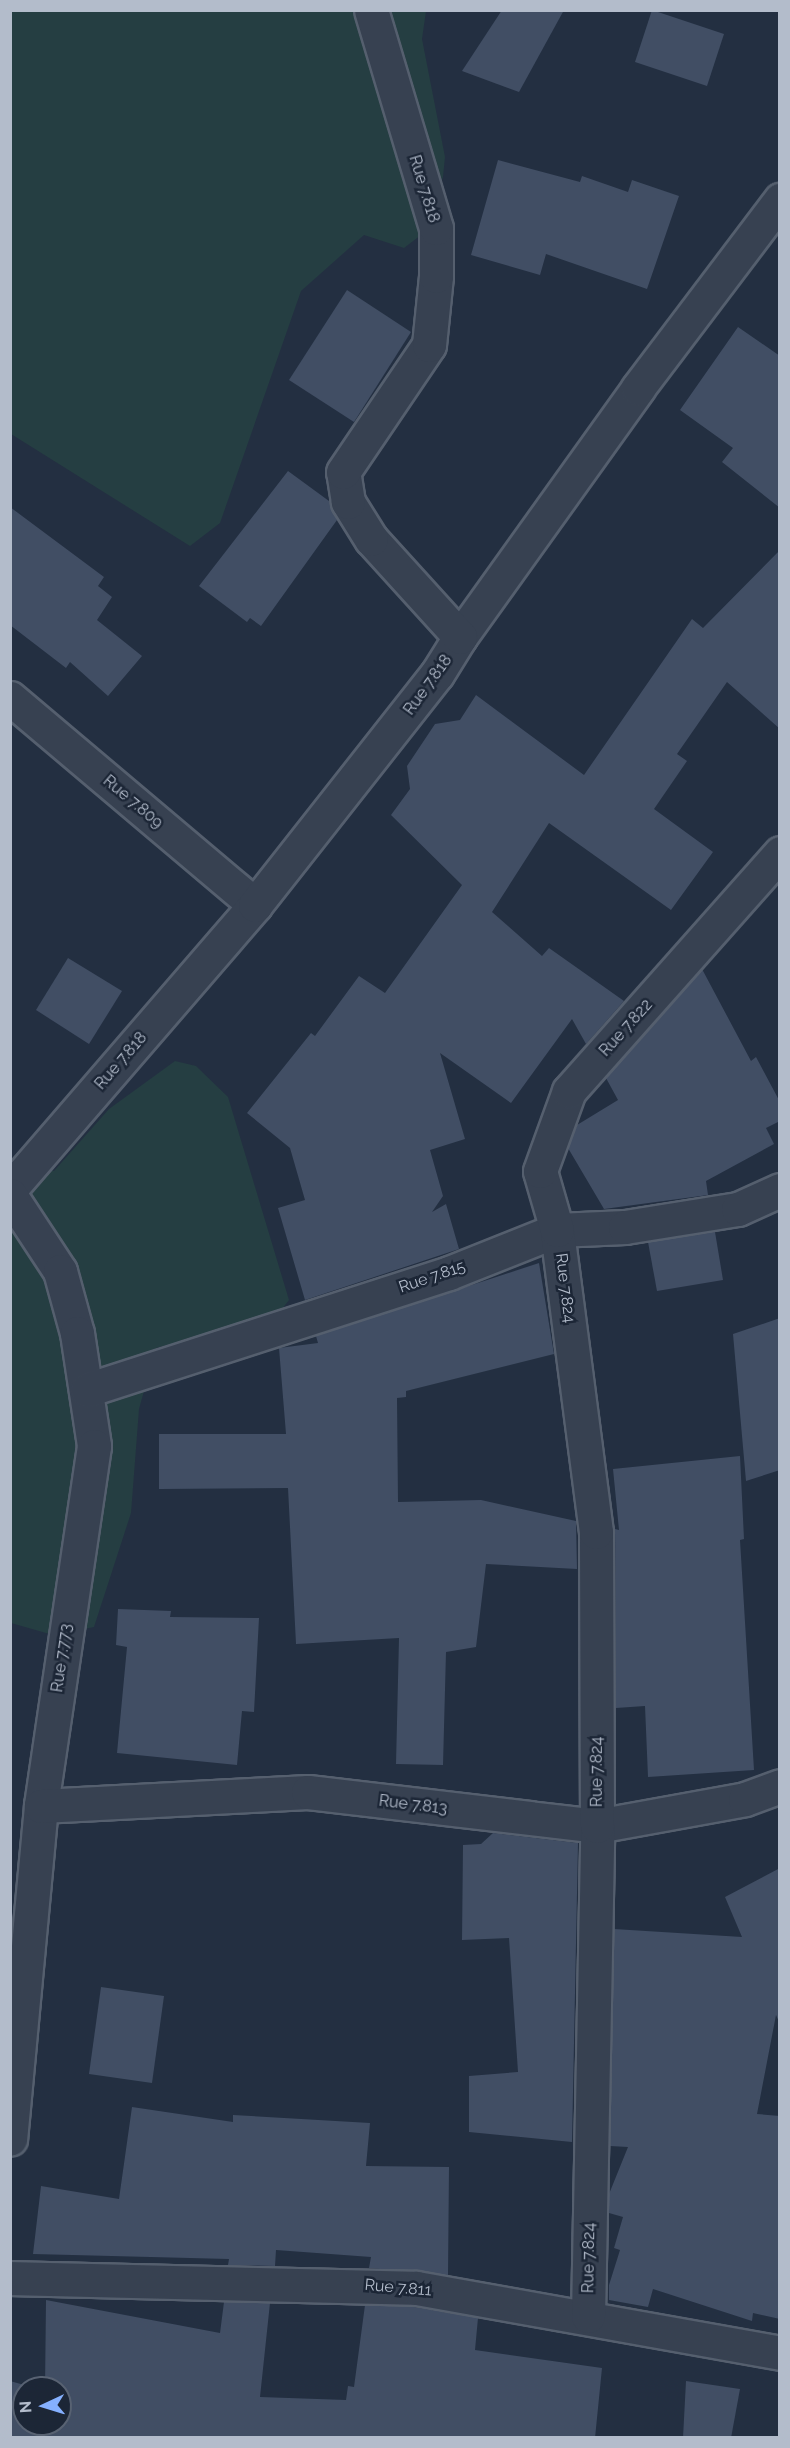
<!DOCTYPE html>
<style>
body{margin:0}
#map{position:relative;width:790px;height:2448px;overflow:hidden;background:#232f41;font-family:Raleway,sans-serif}
div>[style]{position:absolute}
.green>*{inset:0;background:#253e42}
.building>*{inset:0;background:#414e64}
.roads{filter:drop-shadow(2px 0 #555f6e) drop-shadow(-2px 0 #555f6e) drop-shadow(0 2px #555f6e) drop-shadow(0 -2px #555f6e)}
.minor>*{height:33px;margin:-16.5px;padding:0 16.5px;transform-origin:16.5px;border-radius:16.5px;background:#374151}
span{translate:-50% -50%;white-space:nowrap;text-align:center;line-height:1.15;-webkit-text-stroke:5px #1c2636;paint-order:stroke}
.street-label{font-size:16px;color:#b3bccb}
.frame{position:absolute;inset:0;border:12px solid #b3bccb;pointer-events:none}
.north{position:absolute;left:12px;top:2376px;width:60px;height:60px;box-sizing:border-box;background:#1c2636;border:2px solid #586272;border-radius:50%;rotate:266deg;font-size:16px;font-weight:700;line-height:24px;text-align:center;color:#b3bccb}
.north::after{content:'';display:block;margin:auto;width:21px;height:27px;background:#85b0ff;clip-path:polygon(50% 0,100% 100%,50% 72%,0 100%)}
</style>
<div id="map">
<div class="green">
<i style="clip-path:polygon(10px 11px,426px 11px,422px 39px,445px 157px,443px 177px,421px 235px,404px 248px,364px 235px,301px 291px,220px 523px,190px 546px,11px 434px)"></i>
<i style="clip-path:polygon(175px 1061px,196px 1066px,228px 1097px,289px 1300px,276px 1317px,156px 1348px,139px 1409px,131px 1513px,94px 1627px,53px 1635px,11px 1623px,10px 1158px,54px 1171px,109px 1109px)"></i>
</div>
<div class="building">
<i style="clip-path:polygon(502px 10px,564px 10px,519px 92px,462px 71px)"></i>
<i style="clip-path:polygon(652px 10px,724px 34px,707px 86px,635px 62px)"></i>
<i style="clip-path:polygon(498px 160px,580px 182px,582px 176px,628px 192px,632px 180px,679px 196px,647px 289px,546px 254px,540px 275px,471px 255px)"></i>
<i style="clip-path:polygon(347px 290px,411px 332px,354px 422px,289px 380px)"></i>
<i style="clip-path:polygon(738px 327px,780px 356px,780px 508px,722px 462px,733px 448px,680px 410px)"></i>
<i style="clip-path:polygon(288px 471px,329px 501px,337px 520px,261px 626px,250px 618px,247px 622px,199px 586px)"></i>
<i style="clip-path:polygon(10px 507px,104px 577px,98px 586px,112px 597px,97px 620px,142px 656px,108px 696px,70px 662px,66px 668px,10px 625px)"></i>
<i style="clip-path:polygon(780px 550px,780px 729px,727px 682px,677px 754px,687px 761px,654px 809px,713px 852px,671px 910px,549px 823px,492px 912px,542px 956px,549px 948px,624px 1001px,586px 1044px,572px 1019px,511px 1103px,440px 1053px,465px 1139px,430px 1150px,443px 1196px,432px 1212px,446px 1204px,459px 1249px,305px 1300px,278px 1208px,305px 1200px,290px 1148px,247px 1113px,311px 1033px,315px 1036px,359px 976px,385px 993px,462px 885px,391px 815px,410px 789px,407px 766px,435px 724px,460px 720px,476px 695px,584px 775px,692px 619px,703px 628px)"></i>
<i style="clip-path:polygon(68px 958px,122px 991px,89px 1044px,36px 1010px)"></i>
<i style="clip-path:polygon(702px 969px,751px 1061px,756px 1057px,780px 1102px,780px 1121px,766px 1128px,774px 1144px,706px 1181px,708px 1195px,604px 1209px,568px 1148px,577px 1125px,618px 1100px,606px 1078px)"></i>
<i style="clip-path:polygon(715px 1232px,723px 1280px,657px 1291px,648px 1242px)"></i>
<i style="clip-path:polygon(539px 1263px,554px 1354px,406px 1391px,406px 1397px,397px 1398px,398px 1502px,481px 1500px,576px 1521px,577px 1569px,486px 1564px,476px 1647px,446px 1652px,443px 1765px,396px 1764px,399px 1638px,296px 1644px,288px 1488px,159px 1489px,159px 1434px,286px 1434px,279px 1348px,318px 1343px,316px 1336px)"></i>
<i style="clip-path:polygon(780px 1318px,780px 1470px,746px 1481px,733px 1334px)"></i>
<i style="clip-path:polygon(740px 1456px,744px 1539px,740px 1540px,754px 1770px,648px 1777px,645px 1706px,616px 1708px,615px 1529px,619px 1530px,613px 1469px)"></i>
<i style="clip-path:polygon(118px 1609px,171px 1611px,170px 1617px,259px 1618px,254px 1712px,242px 1711px,237px 1765px,117px 1753px,127px 1647px,116px 1645px)"></i>
<i style="clip-path:polygon(493px 1833px,578px 1843px,572px 2142px,469px 2132px,469px 2076px,518px 2072px,509px 1938px,462px 1940px,463px 1845px,481px 1844px)"></i>
<i style="clip-path:polygon(780px 1868px,780px 2024px,776px 2015px,757px 2114px,780px 2116px,780px 2319px,753px 2313px,752px 2321px,653px 2289px,648px 2307px,609px 2300px,609px 2285px,620px 2250px,614px 2248px,623px 2217px,609px 2213px,609px 2194px,628px 2147px,610px 2146px,614px 1929px,742px 1937px,725px 1897px)"></i>
<i style="clip-path:polygon(101px 1987px,164px 1996px,152px 2083px,89px 2074px)"></i>
<i style="clip-path:polygon(132px 2107px,233px 2122px,233px 2115px,370px 2123px,366px 2166px,449px 2167px,448px 2275px,369px 2268px,371px 2257px,276px 2250px,275px 2266px,228px 2265px,229px 2259px,33px 2254px,41px 2186px,119px 2199px)"></i>
<i style="clip-path:polygon(46px 2300px,220px 2333px,224px 2302px,270px 2303px,260px 2397px,346px 2400px,348px 2386px,354px 2387px,365px 2305px,414px 2307px,478px 2318px,475px 2350px,602px 2368px,595px 2438px,10px 2438px,10px 2381px,35px 2388px,24px 2388px,24px 2424px,60px 2424px,60px 2388px,45px 2388px)"></i>
<i style="clip-path:polygon(686px 2381px,740px 2389px,731px 2438px,683px 2438px)"></i>
</div>
<div class="roads">
<div class="minor">
<i style="left:460px;top:637px;width:306px;rotate:-54.4deg"></i>
<i style="left:638px;top:388px;width:236px;rotate:-52.9deg"></i>
<i style="left:10px;top:698px;width:321px;rotate:40.2deg"></i>
<i style="left:10px;top:1189px;width:375px;rotate:-49.2deg"></i>
<i style="left:255px;top:905px;width:294px;rotate:-51.8deg"></i>
<i style="left:437px;top:674px;width:44px;rotate:-58.1deg"></i>
<i style="left:460px;top:637px;width:132px;rotate:-132.2deg"></i>
<i style="left:371px;top:539px;width:44px;rotate:-121.9deg"></i>
<i style="left:348px;top:502px;width:30px;rotate:-99deg"></i>
<i style="left:343px;top:472px;width:153px;rotate:-55.9deg"></i>
<i style="left:429px;top:345px;width:69px;rotate:-84.2deg"></i>
<i style="left:436px;top:276px;width:48px;rotate:-90deg"></i>
<i style="left:436px;top:228px;width:227px;rotate:-106.6deg"></i>
<i style="left:10px;top:1195px;width:91px;rotate:56.7deg"></i>
<i style="left:60px;top:1271px;width:64px;rotate:74.7deg"></i>
<i style="left:77px;top:1333px;width:114px;rotate:81.4deg"></i>
<i style="left:94px;top:1446px;width:364px;rotate:98.4deg"></i>
<i style="left:41px;top:1806px;width:334px;rotate:95.3deg"></i>
<i style="left:87px;top:1390px;width:380px;rotate:-17.9deg"></i>
<i style="left:449px;top:1273px;width:116px;rotate:-21.7deg"></i>
<i style="left:557px;top:1230px;width:68px;rotate:-2.5deg"></i>
<i style="left:625px;top:1227px;width:114px;rotate:-9.1deg"></i>
<i style="left:738px;top:1209px;width:46px;rotate:-24.3deg"></i>
<i style="left:41px;top:1806px;width:267px;rotate:-3deg"></i>
<i style="left:308px;top:1792px;width:291px;rotate:6.7deg"></i>
<i style="left:597px;top:1826px;width:150px;rotate:-10.3deg"></i>
<i style="left:745px;top:1799px;width:37px;rotate:-20deg"></i>
<i style="left:10px;top:2278px;width:406px;rotate:1.4deg"></i>
<i style="left:416px;top:2288px;width:370px;rotate:10.1deg"></i>
<i style="left:588px;top:2316px;width:490px;rotate:-88.9deg"></i>
<i style="left:597px;top:1826px;width:294px;rotate:-90.2deg"></i>
<i style="left:596px;top:1532px;width:305px;rotate:-97.4deg"></i>
<i style="left:557px;top:1230px;width:61px;rotate:-106.1deg"></i>
<i style="left:540px;top:1171px;width:85px;rotate:-70.1deg"></i>
<i style="left:569px;top:1091px;width:318px;rotate:-48.4deg"></i>
</div>
</div>
<div class="street-label">
<span style="left:424px;top:189px;rotate:73deg">Rue 7.818</span>
<span style="left:428px;top:685px;rotate:-54deg">Rue 7.818</span>
<span style="left:133px;top:802px;rotate:40deg">Rue 7.809</span>
<span style="left:626px;top:1028px;rotate:-48deg">Rue 7.822</span>
<span style="left:121px;top:1061px;rotate:-49deg">Rue 7.818</span>
<span style="left:432px;top:1277px;rotate:-19deg">Rue 7.815</span>
<span style="left:565px;top:1288px;rotate:83deg">Rue 7.824</span>
<span style="left:62px;top:1658px;rotate:-82deg">Rue 7.773</span>
<span style="left:597px;top:1772px;rotate:-90deg">Rue 7.824</span>
<span style="left:413px;top:1805px;rotate:7deg">Rue 7.813</span>
<span style="left:589px;top:2258px;rotate:-89deg">Rue 7.824</span>
<span style="left:398px;top:2288px;rotate:5deg">Rue 7.811</span>
</div>
<div class="frame"></div>
<div class="north">N</div>
</div>
